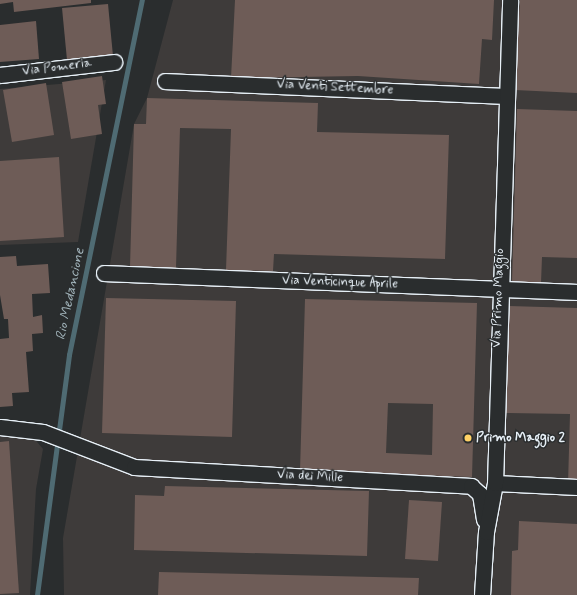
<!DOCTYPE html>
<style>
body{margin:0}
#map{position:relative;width:577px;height:595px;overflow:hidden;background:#2a2d2e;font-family:Mynerve,sans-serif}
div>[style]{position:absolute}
.built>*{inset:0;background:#3e3b3a}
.stream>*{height:4.5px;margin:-2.25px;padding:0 2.25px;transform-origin:2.25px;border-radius:2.25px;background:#4f6b73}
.building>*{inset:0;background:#6e5c57}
.roads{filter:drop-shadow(1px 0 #e8f1f8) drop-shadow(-1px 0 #e8f1f8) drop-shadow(0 1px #e8f1f8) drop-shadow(0 -1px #e8f1f8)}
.minor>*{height:15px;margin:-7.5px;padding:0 7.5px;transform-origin:7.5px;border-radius:7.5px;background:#2a2d2e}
.dots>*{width:11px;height:11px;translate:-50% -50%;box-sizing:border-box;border:2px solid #2a2d2e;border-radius:50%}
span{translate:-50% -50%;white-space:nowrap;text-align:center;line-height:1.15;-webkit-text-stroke:3px #2a2d2e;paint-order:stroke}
.street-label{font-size:13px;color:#e8f1f8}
.poi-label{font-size:13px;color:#e8f1f8;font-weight:700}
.left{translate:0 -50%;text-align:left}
.water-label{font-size:14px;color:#a3b5bc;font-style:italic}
</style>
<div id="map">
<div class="built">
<i style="clip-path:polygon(173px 0,577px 0,577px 595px,64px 595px,63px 538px,134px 124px,147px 98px)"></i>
<i style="clip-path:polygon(106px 80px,78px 242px,0 245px,0 89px)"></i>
<i style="clip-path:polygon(0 432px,32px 436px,43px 449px,36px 489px,30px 595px,0 595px)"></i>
</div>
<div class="stream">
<i style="left:37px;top:595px;width:242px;rotate:-82.4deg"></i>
<i style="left:69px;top:355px;width:362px;rotate:-78.4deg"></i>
</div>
<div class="building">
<i style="clip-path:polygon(0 0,91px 0,91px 3px,14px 12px,13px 2px,0 4px)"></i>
<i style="clip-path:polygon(235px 0,494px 0,492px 40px,482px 39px,479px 84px,358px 76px,231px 78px)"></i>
<i style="clip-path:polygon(520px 0,577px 0,577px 93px,515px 90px)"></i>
<i style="clip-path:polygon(108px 4px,113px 56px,67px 60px,62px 8px)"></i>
<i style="clip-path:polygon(36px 21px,39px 59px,0 62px,0 25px)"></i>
<i style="clip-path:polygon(102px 76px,106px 104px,98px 105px,102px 134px,71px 139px,62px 82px)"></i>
<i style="clip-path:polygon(46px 83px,54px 135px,12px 142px,3px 90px)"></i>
<i style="clip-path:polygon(147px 98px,318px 103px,317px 132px,449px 135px,445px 259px,274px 254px,273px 271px,226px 270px,231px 129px,180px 128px,176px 268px,130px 267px,134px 124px,146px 124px)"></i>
<i style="clip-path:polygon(517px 109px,577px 111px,577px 258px,542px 257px,541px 283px,512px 282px)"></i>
<i style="clip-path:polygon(59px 157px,64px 237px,0 241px,0 161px)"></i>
<i style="clip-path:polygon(16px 256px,17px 266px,48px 264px,50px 293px,32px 294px,33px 317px,42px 315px,43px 333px,32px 334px,33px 351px,26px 352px,29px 392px,12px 393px,13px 406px,0 407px,0 339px,9px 338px,8px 319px,4px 319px,0 295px,0 257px)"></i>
<i style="clip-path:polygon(106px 298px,236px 301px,232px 437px,102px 433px)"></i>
<i style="clip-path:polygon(evenodd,305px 299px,477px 303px,472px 477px,300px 471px,305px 299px,388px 403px,433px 404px,432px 455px,386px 453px,388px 403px)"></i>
<i style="clip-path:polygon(509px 306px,577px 308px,577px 485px,568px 484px,570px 414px,506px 413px)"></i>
<i style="clip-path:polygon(9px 441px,19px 593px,0 594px,0 442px)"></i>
<i style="clip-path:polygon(165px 486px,369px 491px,367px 556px,134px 550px,135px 495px,164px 496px)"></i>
<i style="clip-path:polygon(409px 500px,442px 502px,438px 561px,405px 559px)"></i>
<i style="clip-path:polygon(519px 521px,577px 524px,577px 595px,511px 595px,512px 551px,518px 550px)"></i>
<i style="clip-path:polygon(159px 572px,419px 578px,418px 595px,158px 595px)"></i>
</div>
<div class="roads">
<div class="minor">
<i style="left:0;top:75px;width:115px;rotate:-6.5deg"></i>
<i style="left:165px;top:81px;width:340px;rotate:2.5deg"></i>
<i style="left:104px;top:273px;width:473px;rotate:2.3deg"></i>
<i style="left:0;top:427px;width:43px;rotate:6.6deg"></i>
<i style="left:43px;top:432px;width:97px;rotate:21deg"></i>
<i style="left:134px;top:467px;width:338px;rotate:3.2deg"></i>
<i style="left:471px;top:486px;width:12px;rotate:42deg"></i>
<i style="left:480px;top:494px;width:26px;rotate:81deg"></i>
<i style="left:495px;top:483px;width:82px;rotate:2.8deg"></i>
<i style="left:482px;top:595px;width:63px;rotate:-86.4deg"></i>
<i style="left:486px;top:532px;width:50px;rotate:-79.6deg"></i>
<i style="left:495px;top:483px;width:483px;rotate:-88.2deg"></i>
</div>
</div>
<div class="dots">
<i style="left:468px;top:438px;background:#ffd166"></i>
</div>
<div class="street-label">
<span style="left:57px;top:68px;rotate:-7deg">Via Pomeria</span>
<span style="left:335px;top:88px;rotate:3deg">Via Venti Settembre</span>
<span style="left:340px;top:283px;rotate:2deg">Via Venticinque Aprile</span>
<span style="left:499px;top:298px;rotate:-88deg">Via Primo Maggio</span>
<span style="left:310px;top:477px;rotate:3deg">Via dei Mille</span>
</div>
<div class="poi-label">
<span class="left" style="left:476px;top:438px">Primo Maggio 2</span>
</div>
<div class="water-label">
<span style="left:70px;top:294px;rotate:-78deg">Rio Medancione</span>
</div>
</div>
